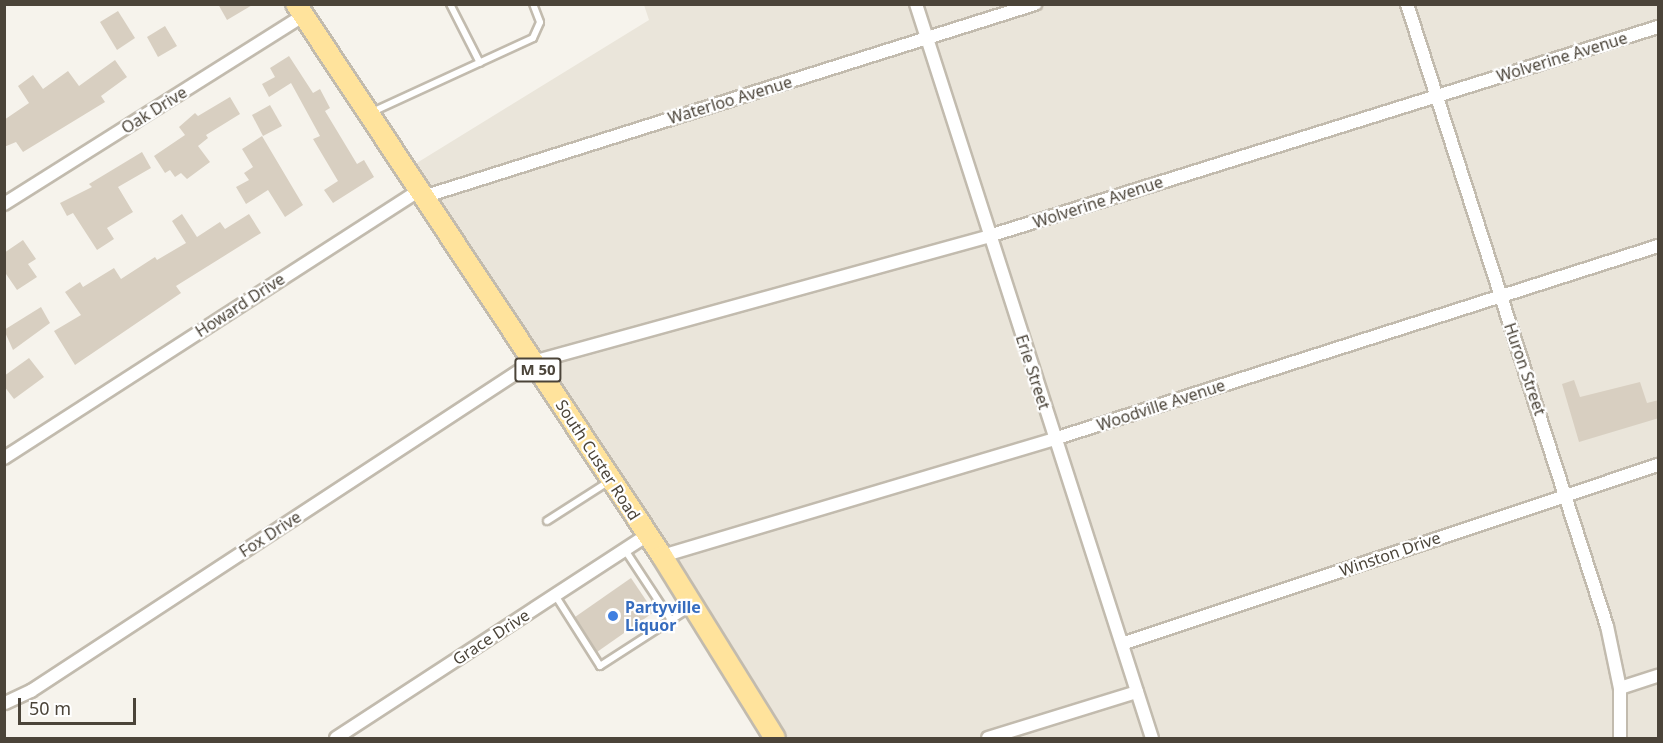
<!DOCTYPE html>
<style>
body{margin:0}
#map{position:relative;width:1663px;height:743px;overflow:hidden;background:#f6f3ec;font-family:"Noto Sans",sans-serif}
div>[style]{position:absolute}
.residential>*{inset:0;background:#eae5da}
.building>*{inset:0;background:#d8cfc1}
.roads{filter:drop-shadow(2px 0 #c2bbae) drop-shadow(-2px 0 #c2bbae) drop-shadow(0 2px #c2bbae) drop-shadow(0 -2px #c2bbae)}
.lane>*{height:6px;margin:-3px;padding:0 3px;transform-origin:3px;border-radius:3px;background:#fff}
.street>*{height:12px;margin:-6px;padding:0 6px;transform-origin:6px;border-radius:6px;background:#fff}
.primary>*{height:20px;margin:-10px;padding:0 10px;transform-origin:10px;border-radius:10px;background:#ffe39c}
.dots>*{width:16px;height:16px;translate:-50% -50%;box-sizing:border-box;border:3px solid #fff;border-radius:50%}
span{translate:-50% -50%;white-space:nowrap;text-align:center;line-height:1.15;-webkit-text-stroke:4.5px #fff;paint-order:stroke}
.shield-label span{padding:2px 4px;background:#fff;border:2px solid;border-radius:4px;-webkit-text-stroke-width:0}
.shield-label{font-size:15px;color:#4b4439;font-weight:700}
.street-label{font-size:16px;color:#4b4439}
.shop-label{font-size:16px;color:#366cbe;font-weight:700}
.left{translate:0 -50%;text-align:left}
.frame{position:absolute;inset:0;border:6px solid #4b4439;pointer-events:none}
.scale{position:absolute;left:18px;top:698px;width:118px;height:27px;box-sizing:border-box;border:3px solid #4b4439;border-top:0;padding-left:8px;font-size:18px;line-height:21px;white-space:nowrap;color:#4b4439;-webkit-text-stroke:4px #fff;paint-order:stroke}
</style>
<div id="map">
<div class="residential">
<i style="clip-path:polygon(644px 5px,1658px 5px,1658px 738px,775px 738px,407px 169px,649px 20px)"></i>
</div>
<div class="building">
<i style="clip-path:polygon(218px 4px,254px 4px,227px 20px)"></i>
<i style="clip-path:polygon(118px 11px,135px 38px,117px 50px,100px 22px)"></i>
<i style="clip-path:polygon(165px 26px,177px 46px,158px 57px,147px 37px)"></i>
<i style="clip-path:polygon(289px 56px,313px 93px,320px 89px,330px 108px,325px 111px,357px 164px,364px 160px,374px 177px,333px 203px,324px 190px,338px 181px,313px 139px,320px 136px,291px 83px,269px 97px,262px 84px,275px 77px,270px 68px)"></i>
<i style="clip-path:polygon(115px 60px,127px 77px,101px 96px,105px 102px,23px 152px,16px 142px,4px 147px,4px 120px,29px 103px,18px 86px,33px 75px,43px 89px,68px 71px,79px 86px)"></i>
<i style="clip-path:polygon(230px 97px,240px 114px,206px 135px,208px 138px,198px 146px,210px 162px,187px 179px,181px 173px,175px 177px,170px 170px,165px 173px,154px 156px,185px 135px,179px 127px,195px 113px,198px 116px)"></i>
<i style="clip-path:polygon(270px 105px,282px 126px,263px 136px,252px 115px)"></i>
<i style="clip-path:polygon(262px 136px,303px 205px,285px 217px,268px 190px,246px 204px,236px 187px,249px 180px,244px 173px,253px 167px,242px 149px)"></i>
<i style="clip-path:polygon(142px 152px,151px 168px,118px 187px,133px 212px,107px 228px,114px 239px,97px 250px,73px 213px,67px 216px,60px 203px,92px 187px,89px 184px)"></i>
<i style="clip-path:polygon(182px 214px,197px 237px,220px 222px,225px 229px,249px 214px,261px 233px,176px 286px,181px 293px,75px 365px,54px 331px,81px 315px,65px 292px,80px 282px,83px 287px,114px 268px,121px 279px,155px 257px,157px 260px,186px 243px,172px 221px)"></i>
<i style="clip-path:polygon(23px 240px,36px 259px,28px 264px,37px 277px,17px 290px,4px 271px,4px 253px)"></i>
<i style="clip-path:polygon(41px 307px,50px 323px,13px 350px,4px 330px)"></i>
<i style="clip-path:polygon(29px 358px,44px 377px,14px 399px,4px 386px,4px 376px)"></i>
<i style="clip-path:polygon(1574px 380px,1580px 397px,1640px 382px,1647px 403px,1659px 400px,1659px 418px,1579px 442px,1562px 384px)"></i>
<i style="clip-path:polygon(631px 578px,654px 612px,597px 652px,575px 617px)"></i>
</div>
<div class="roads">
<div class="lane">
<i style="left:450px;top:4px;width:66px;rotate:63deg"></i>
<i style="left:370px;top:113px;width:179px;rotate:-24.7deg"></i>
<i style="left:533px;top:38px;width:17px;rotate:-66deg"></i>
<i style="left:540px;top:22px;width:19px;rotate:-111deg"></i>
<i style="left:547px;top:521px;width:72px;rotate:-32.6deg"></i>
<i style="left:625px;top:550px;width:84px;rotate:56.7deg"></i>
<i style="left:555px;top:595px;width:84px;rotate:57.6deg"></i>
<i style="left:600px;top:666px;width:107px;rotate:-32.8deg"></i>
</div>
<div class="street">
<i style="left:916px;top:4px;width:771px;rotate:72.18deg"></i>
<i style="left:1407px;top:4px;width:653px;rotate:72.18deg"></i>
<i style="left:1607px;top:626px;width:63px;rotate:78.2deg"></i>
<i style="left:1620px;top:688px;width:50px;rotate:90deg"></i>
<i style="left:426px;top:196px;width:639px;rotate:-17.5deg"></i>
<i style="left:4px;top:204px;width:355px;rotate:-32.2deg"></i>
<i style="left:4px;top:458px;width:496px;rotate:-32.8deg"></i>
<i style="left:662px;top:556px;width:409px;rotate:-16.6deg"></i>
<i style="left:1054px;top:439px;width:634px;rotate:-17.72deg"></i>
<i style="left:1122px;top:644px;width:565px;rotate:-18.47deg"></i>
<i style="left:1620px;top:688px;width:40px;rotate:-18deg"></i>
<i style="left:5px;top:703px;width:29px;rotate:-25deg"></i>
<i style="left:31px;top:691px;width:600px;rotate:-33.24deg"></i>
<i style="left:533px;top:362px;width:473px;rotate:-15.4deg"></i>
<i style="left:989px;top:236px;width:701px;rotate:-17.35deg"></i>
<i style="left:336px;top:738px;width:371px;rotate:-33.1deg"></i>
<i style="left:988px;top:738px;width:156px;rotate:-17.2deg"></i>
</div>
<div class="primary">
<i style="left:296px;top:4px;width:662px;rotate:56.45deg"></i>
<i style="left:662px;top:556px;width:214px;rotate:58.2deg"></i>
</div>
</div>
<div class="dots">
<i style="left:613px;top:616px;background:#3f7fe0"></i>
</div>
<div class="shield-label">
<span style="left:538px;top:370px">M 50</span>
</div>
<div class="street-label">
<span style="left:1562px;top:57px;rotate:-17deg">Wolverine Avenue</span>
<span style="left:730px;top:100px;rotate:-17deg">Waterloo Avenue</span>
<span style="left:154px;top:110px;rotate:-32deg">Oak Drive</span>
<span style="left:1098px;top:202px;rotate:-18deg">Wolverine Avenue</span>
<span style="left:240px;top:305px;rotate:-33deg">Howard Drive</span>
<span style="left:1525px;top:369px;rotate:71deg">Huron Street</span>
<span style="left:1033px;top:372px;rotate:72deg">Erie Street</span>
<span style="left:1161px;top:405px;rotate:-18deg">Woodville Avenue</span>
<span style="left:598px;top:460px;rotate:57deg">South Custer Road</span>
<span style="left:270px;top:534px;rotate:-33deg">Fox Drive</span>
<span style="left:1390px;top:554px;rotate:-19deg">Winston Drive</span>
<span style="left:491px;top:637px;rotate:-33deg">Grace Drive</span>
</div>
<div class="shop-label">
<span class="left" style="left:625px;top:616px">Partyville<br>Liquor</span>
</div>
<div class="frame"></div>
<div class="scale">50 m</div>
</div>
